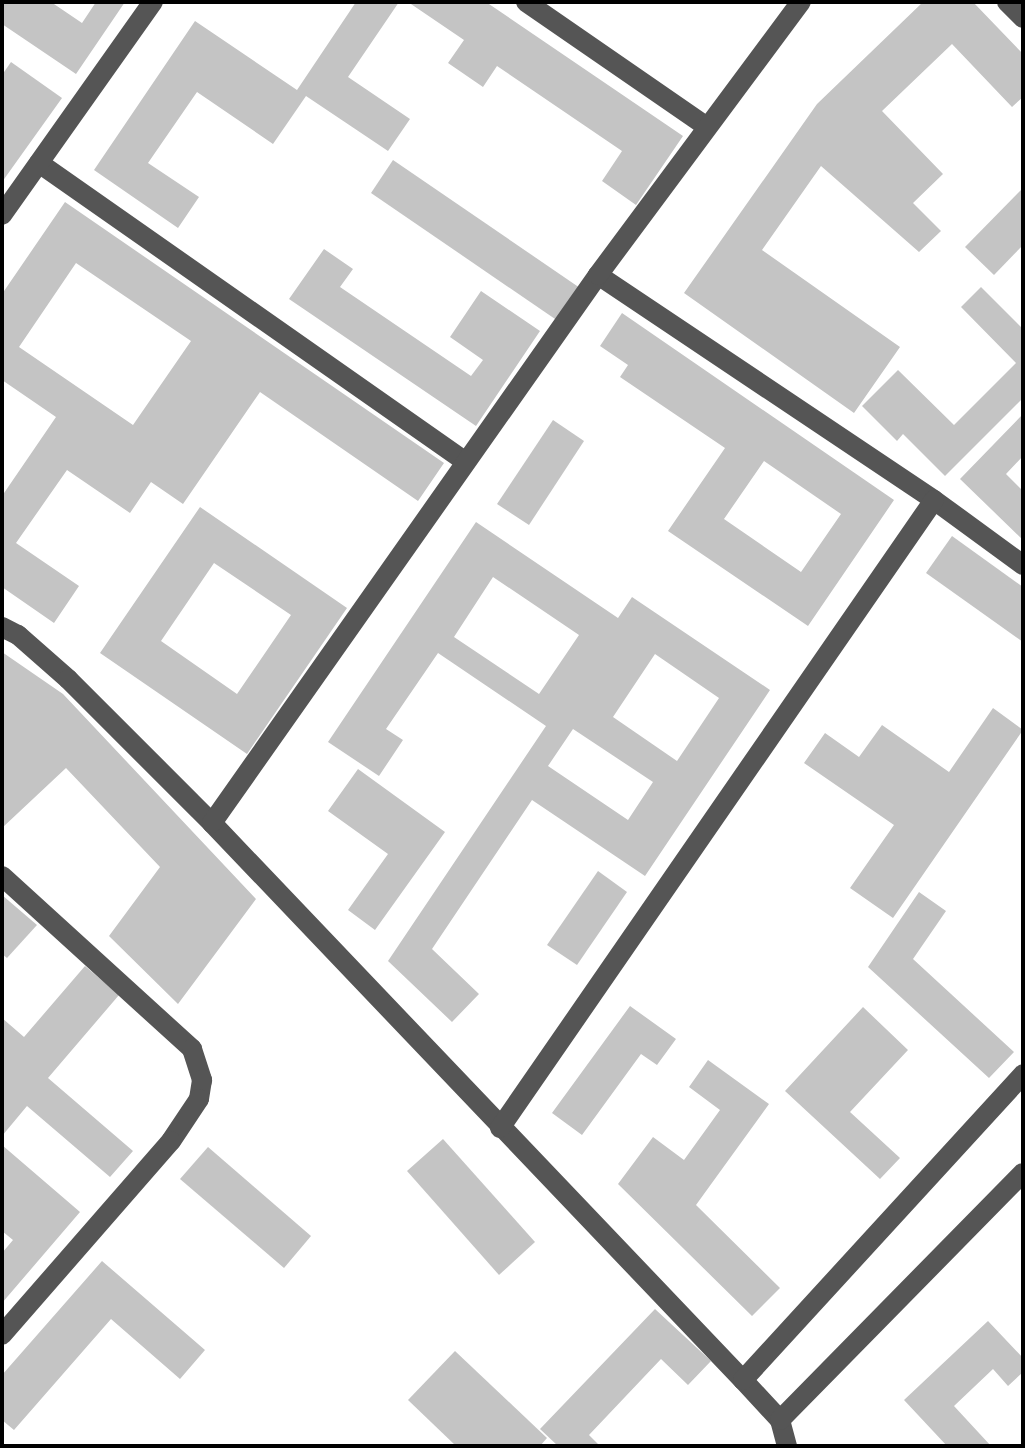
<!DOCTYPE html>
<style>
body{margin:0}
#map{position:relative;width:1025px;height:1448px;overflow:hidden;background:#fff;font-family:"Work Sans",sans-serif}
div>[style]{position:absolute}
.building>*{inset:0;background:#c4c4c4}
.minor>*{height:20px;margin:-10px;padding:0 10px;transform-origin:10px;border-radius:10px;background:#555}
span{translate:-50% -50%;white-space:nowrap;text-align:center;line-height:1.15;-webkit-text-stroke:7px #fff;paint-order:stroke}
.frame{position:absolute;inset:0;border:4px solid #000;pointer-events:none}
</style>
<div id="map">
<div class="building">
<i style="clip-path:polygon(2px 2px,51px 2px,82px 23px,96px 2px,125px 2px,76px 74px,2px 24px)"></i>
<i style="clip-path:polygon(356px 2px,399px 2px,348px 77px,410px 119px,388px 151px,306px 96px,273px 144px,197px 92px,148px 163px,199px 197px,178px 228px,94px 170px,195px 21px,297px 90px)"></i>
<i style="clip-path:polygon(408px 2px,486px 2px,683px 136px,636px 205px,602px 181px,622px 151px,497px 66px,483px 87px,448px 63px,464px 40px)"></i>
<i style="clip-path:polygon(923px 2px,973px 2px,1023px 54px,1023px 97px,1012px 107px,952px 44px,882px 111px,943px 174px,913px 203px,941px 231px,919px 252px,821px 166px,762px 250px,900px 347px,854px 413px,684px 293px,817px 104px)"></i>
<i style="clip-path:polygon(11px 62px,62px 98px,2px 182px,2px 75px)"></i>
<i style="clip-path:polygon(393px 160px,580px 288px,558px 321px,371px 193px)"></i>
<i style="clip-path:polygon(1023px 188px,1023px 245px,994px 275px,965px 247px)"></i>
<i style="clip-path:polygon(evenodd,65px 202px,444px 463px,418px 501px,260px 392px,183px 504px,151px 482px,130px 513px,67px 470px,16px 543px,79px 586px,54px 623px,2px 587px,2px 496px,56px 417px,2px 380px,2px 294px,65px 202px,76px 263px,191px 341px,133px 425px,19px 347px,76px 263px)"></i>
<i style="clip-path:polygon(324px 249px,353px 269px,340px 287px,471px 376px,483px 360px,450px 337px,481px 291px,540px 331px,476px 426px,289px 299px)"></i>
<i style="clip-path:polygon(981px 287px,1023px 329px,1023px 398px,945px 476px,903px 434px,897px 441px,862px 406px,898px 370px,954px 425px,1016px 363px,961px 307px)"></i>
<i style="clip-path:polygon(evenodd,622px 313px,894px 500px,808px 626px,668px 531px,725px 448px,620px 377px,628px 365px,600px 346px,622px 313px,764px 461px,841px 514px,801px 572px,724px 519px,764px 461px)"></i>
<i style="clip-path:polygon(1023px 414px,1023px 456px,1006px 474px,1023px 491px,1023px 540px,960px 479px)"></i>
<i style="clip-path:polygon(553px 420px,584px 441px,529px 525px,497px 504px)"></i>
<i style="clip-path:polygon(evenodd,200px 507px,347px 608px,247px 754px,100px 653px,200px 507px,214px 563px,291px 615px,237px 694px,161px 641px,214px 563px)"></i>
<i style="clip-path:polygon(evenodd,476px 522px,618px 618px,632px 597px,770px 690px,645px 876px,532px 800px,432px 949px,479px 994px,452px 1022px,388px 961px,546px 726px,438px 653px,386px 729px,403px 740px,379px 776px,328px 742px,476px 522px,493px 577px,579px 635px,539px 694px,454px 637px,493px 577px,476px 522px,655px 654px,719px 698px,677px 761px,613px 717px,655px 654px,476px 522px,573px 729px,653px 782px,628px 820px,548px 766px,573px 729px)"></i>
<i style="clip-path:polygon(952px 536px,1023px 587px,1023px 642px,926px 573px)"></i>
<i style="clip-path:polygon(2px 652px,63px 694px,256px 899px,178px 1004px,109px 936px,160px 867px,66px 768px,2px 828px)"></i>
<i style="clip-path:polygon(993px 708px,1023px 730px,893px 918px,850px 888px,894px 825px,804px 763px,825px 733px,859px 757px,882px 725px,949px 772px)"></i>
<i style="clip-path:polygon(358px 769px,445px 832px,375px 930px,348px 910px,388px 854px,328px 811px)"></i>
<i style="clip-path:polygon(598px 871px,627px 892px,577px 965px,547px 945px)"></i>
<i style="clip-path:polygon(919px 892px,946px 911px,913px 959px,1014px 1052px,989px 1078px,868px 967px)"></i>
<i style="clip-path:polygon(2px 895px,37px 925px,7px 958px,2px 954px)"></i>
<i style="clip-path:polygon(85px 966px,119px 995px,48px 1078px,133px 1151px,110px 1177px,27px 1106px,2px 1136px,2px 1018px,24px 1037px)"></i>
<i style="clip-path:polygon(630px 1006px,676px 1039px,657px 1065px,641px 1054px,582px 1135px,552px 1113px)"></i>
<i style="clip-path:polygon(863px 1007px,908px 1050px,850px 1112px,900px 1158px,880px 1179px,785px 1091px)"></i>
<i style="clip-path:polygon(708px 1060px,769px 1104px,696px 1205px,780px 1288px,752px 1316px,618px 1184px,653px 1137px,684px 1160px,720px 1110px,689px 1087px)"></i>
<i style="clip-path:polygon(443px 1139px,535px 1242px,499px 1275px,407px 1171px)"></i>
<i style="clip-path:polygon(2px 1145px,80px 1212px,2px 1303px,2px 1253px,13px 1240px,2px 1231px)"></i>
<i style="clip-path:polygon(208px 1147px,311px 1236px,284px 1268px,180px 1179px)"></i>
<i style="clip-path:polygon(102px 1261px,205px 1350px,180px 1379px,111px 1319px,14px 1430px,2px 1420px,2px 1375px)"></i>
<i style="clip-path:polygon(655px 1309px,711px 1361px,688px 1385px,661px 1359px,589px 1435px,600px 1446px,558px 1446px,540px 1429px)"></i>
<i style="clip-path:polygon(988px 1321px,1023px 1358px,1023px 1372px,1008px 1386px,993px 1369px,954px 1406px,991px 1446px,947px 1446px,904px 1400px)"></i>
<i style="clip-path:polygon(455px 1351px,547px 1438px,540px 1446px,456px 1446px,408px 1400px)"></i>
</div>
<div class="minor">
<i style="left:526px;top:2px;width:219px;rotate:34.6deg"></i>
<i style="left:1007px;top:2px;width:23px;rotate:45deg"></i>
<i style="left:39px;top:163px;width:521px;rotate:35deg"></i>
<i style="left:2px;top:215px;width:261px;rotate:-54.7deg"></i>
<i style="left:598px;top:275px;width:404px;rotate:33.8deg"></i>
<i style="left:934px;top:500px;width:110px;rotate:36.1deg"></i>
<i style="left:2px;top:627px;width:18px;rotate:27deg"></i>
<i style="left:18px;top:635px;width:67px;rotate:41.3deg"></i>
<i style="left:68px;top:679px;width:204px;rotate:45deg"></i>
<i style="left:212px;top:823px;width:770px;rotate:46.37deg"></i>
<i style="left:743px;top:1380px;width:54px;rotate:47.2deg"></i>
<i style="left:780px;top:1420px;width:27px;rotate:75deg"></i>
<i style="left:212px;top:823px;width:670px;rotate:-54.84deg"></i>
<i style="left:598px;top:275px;width:340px;rotate:-53.4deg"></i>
<i style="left:2px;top:876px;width:257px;rotate:42.3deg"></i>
<i style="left:192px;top:1049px;width:33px;rotate:72deg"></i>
<i style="left:202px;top:1080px;width:19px;rotate:99deg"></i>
<i style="left:199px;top:1099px;width:50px;rotate:123.7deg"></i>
<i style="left:171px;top:1141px;width:257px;rotate:131.1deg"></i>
<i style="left:500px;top:1128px;width:763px;rotate:-55.35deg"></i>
<i style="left:743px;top:1380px;width:415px;rotate:-47.5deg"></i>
<i style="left:780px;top:1420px;width:346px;rotate:-45.5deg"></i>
</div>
<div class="frame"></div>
</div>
